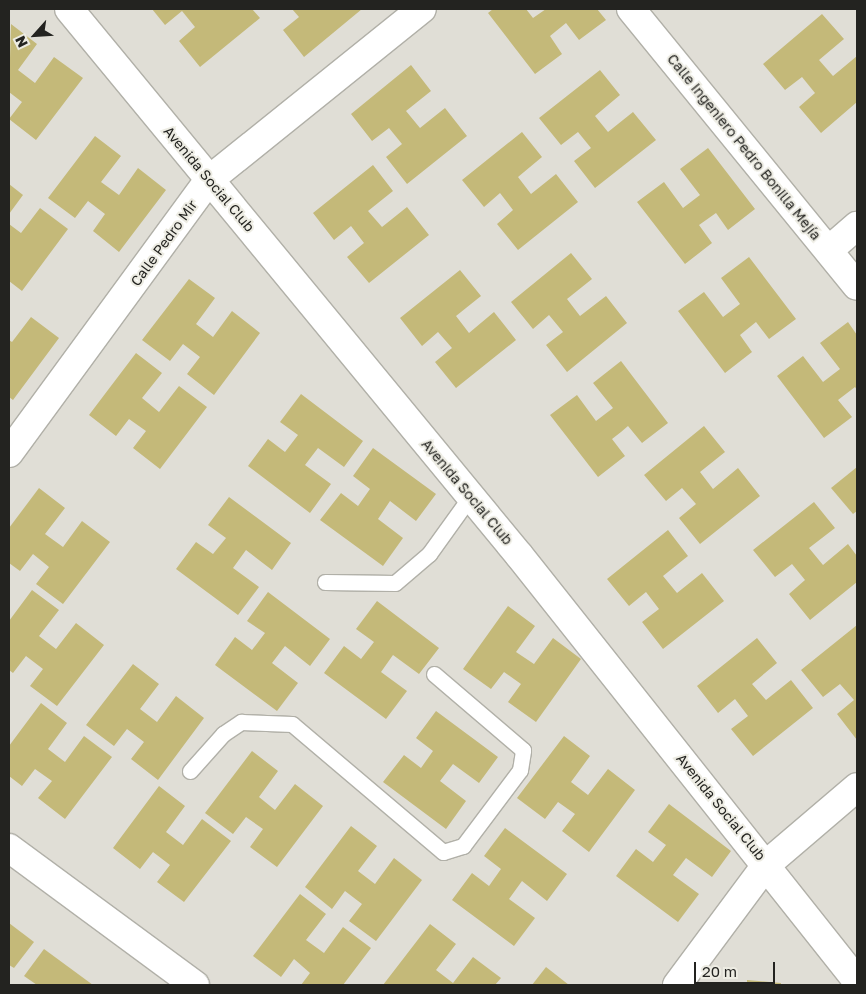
<!DOCTYPE html>
<meta charset="utf-8">
<style>
body{margin:0}
#map{position:relative;width:866px;height:994px;overflow:hidden;background:#e0ded6;font-family:"Golos Text",sans-serif}
div>[style]{position:absolute}
.building>*{inset:0;background:#c4b979}
.roads{filter:drop-shadow(1px 0 #b1b0a8) drop-shadow(-1px 0 #b1b0a8) drop-shadow(0 1px #b1b0a8) drop-shadow(0 -1px #b1b0a8)}
.service>*{height:15px;margin:-7.5px;padding:0 7.5px;transform-origin:7.5px;border-radius:7.5px;background:#fff}
.minor>*{height:28px;margin:-14px;padding:0 14px;transform-origin:14px;border-radius:14px;background:#fff}
.tertiary>*{height:28px;margin:-14px;padding:0 14px;transform-origin:14px;border-radius:14px;background:#fff}
.secondary>*{height:28px;margin:-14px;padding:0 14px;transform-origin:14px;border-radius:14px;background:#fff}
span{translate:-50% -50%;white-space:nowrap;text-align:center;line-height:1.15;-webkit-text-stroke:4px #edece3;paint-order:stroke}
.street-label{font-size:14px;color:#232320}
.frame{position:absolute;inset:0;border:10px solid #232320;pointer-events:none}
.north{position:absolute;left:10px;top:10px;width:50px;height:50px;-webkit-text-stroke:4px #edece3;paint-order:stroke;rotate:244deg;font-size:14px;font-weight:700;line-height:20px;text-align:center;color:#232320}
.north::after{content:'';display:block;margin:auto;width:18px;height:22px;background:#232320;clip-path:polygon(50% 0,100% 100%,50% 72%,0 100%)}
.scale{position:absolute;left:694px;top:962px;width:81px;height:22px;box-sizing:border-box;border:2px solid #232320;border-top:0;padding-left:6px;font-size:15px;line-height:18px;white-space:nowrap;color:#232320;-webkit-text-stroke:4px #edece3;paint-order:stroke}
</style>
<div id="map">
<div class="building">
<i style="clip-path:polygon(152px 9px,252px 9px,260px 18px,200px 67px,179px 41px,195px 27px,182px 11px,165px 25px)"></i>
<i style="clip-path:polygon(292px 9px,362px 9px,304px 57px,283px 30px,299px 17px)"></i>
<i style="clip-path:polygon(493px 9px,526px 9px,533px 18px,546px 9px,597px 9px,606px 20px,579px 40px,566px 23px,550px 36px,562px 54px,535px 74px,488px 13px)"></i>
<i style="clip-path:polygon(822px 14px,844px 39px,819px 60px,833px 76px,857px 56px,857px 102px,821px 133px,799px 107px,815px 93px,802px 77px,785px 90px,763px 64px)"></i>
<i style="clip-path:polygon(11px 24px,37px 44px,18px 70px,35px 83px,54px 57px,83px 78px,36px 140px,9px 119px,22px 102px,9px 92px)"></i>
<i style="clip-path:polygon(411px 65px,431px 91px,406px 111px,420px 128px,445px 108px,467px 136px,407px 184px,386px 157px,402px 144px,389px 128px,372px 141px,351px 114px)"></i>
<i style="clip-path:polygon(600px 70px,620px 95px,595px 116px,608px 132px,633px 112px,656px 140px,595px 188px,574px 161px,591px 148px,578px 132px,561px 145px,539px 118px)"></i>
<i style="clip-path:polygon(522px 132px,542px 157px,518px 177px,531px 194px,556px 174px,578px 202px,518px 250px,497px 224px,513px 210px,500px 193px,484px 207px,462px 180px)"></i>
<i style="clip-path:polygon(95px 136px,121px 156px,101px 182px,119px 195px,138px 168px,166px 190px,119px 252px,93px 231px,105px 214px,88px 201px,75px 218px,48px 198px)"></i>
<i style="clip-path:polygon(708px 148px,755px 209px,728px 230px,716px 213px,699px 225px,712px 243px,685px 264px,637px 202px,664px 182px,683px 208px,700px 195px,680px 169px)"></i>
<i style="clip-path:polygon(373px 165px,393px 191px,368px 211px,382px 227px,407px 207px,429px 235px,369px 283px,347px 257px,364px 243px,351px 226px,334px 240px,313px 213px)"></i>
<i style="clip-path:polygon(9px 184px,23px 195px,9px 214px)"></i>
<i style="clip-path:polygon(40px 208px,68px 229px,22px 291px,9px 281px,9px 224px,21px 233px)"></i>
<i style="clip-path:polygon(571px 253px,592px 279px,567px 299px,580px 316px,606px 296px,627px 323px,567px 372px,546px 345px,563px 332px,549px 315px,533px 329px,511px 302px)"></i>
<i style="clip-path:polygon(749px 257px,796px 319px,769px 339px,756px 322px,740px 335px,752px 352px,725px 373px,678px 311px,704px 292px,723px 317px,740px 304px,721px 278px)"></i>
<i style="clip-path:polygon(460px 270px,481px 296px,456px 316px,469px 333px,494px 312px,516px 340px,456px 388px,435px 362px,452px 348px,438px 332px,422px 346px,400px 318px)"></i>
<i style="clip-path:polygon(189px 279px,215px 298px,196px 324px,213px 337px,232px 311px,260px 333px,214px 395px,187px 374px,200px 357px,183px 344px,170px 361px,142px 340px)"></i>
<i style="clip-path:polygon(31px 317px,59px 338px,13px 400px,9px 397px,9px 340px,12px 342px)"></i>
<i style="clip-path:polygon(848px 322px,857px 335px,857px 390px,855px 387px,838px 400px,852px 417px,824px 438px,777px 376px,803px 356px,823px 382px,840px 369px,820px 343px)"></i>
<i style="clip-path:polygon(136px 353px,162px 373px,142px 398px,159px 412px,179px 386px,207px 407px,160px 469px,133px 448px,146px 431px,129px 419px,116px 436px,89px 415px)"></i>
<i style="clip-path:polygon(621px 361px,668px 423px,642px 443px,628px 426px,621px 432px,612px 439px,625px 456px,598px 477px,550px 415px,577px 395px,596px 421px,613px 408px,593px 383px)"></i>
<i style="clip-path:polygon(301px 394px,363px 441px,344px 467px,318px 448px,305px 465px,331px 484px,310px 513px,248px 466px,268px 439px,285px 452px,298px 435px,280px 422px)"></i>
<i style="clip-path:polygon(704px 426px,725px 452px,700px 472px,713px 489px,738px 468px,760px 496px,700px 544px,679px 518px,696px 504px,682px 488px,666px 501px,644px 475px)"></i>
<i style="clip-path:polygon(373px 448px,436px 494px,416px 521px,390px 501px,378px 519px,403px 538px,383px 566px,320px 520px,341px 493px,358px 506px,370px 489px,353px 476px)"></i>
<i style="clip-path:polygon(857px 467px,857px 511px,853px 514px,831px 488px)"></i>
<i style="clip-path:polygon(39px 488px,65px 508px,45px 534px,63px 547px,82px 521px,110px 542px,63px 604px,36px 584px,49px 567px,33px 554px,20px 571px,9px 563px,9px 528px)"></i>
<i style="clip-path:polygon(229px 497px,291px 543px,272px 570px,246px 550px,233px 568px,259px 587px,238px 615px,176px 569px,196px 542px,213px 554px,226px 538px,208px 525px)"></i>
<i style="clip-path:polygon(814px 502px,835px 528px,809px 548px,823px 565px,848px 544px,857px 556px,857px 582px,810px 620px,789px 594px,805px 580px,792px 564px,775px 577px,753px 550px)"></i>
<i style="clip-path:polygon(668px 530px,688px 556px,663px 576px,677px 593px,702px 573px,724px 601px,663px 649px,642px 622px,659px 609px,646px 592px,629px 606px,607px 579px)"></i>
<i style="clip-path:polygon(32px 590px,59px 610px,39px 636px,56px 649px,76px 623px,104px 645px,57px 706px,30px 686px,43px 669px,26px 656px,13px 673px,9px 670px,9px 621px)"></i>
<i style="clip-path:polygon(268px 592px,330px 639px,310px 666px,285px 646px,272px 663px,298px 683px,277px 711px,215px 665px,235px 637px,252px 650px,265px 633px,247px 621px)"></i>
<i style="clip-path:polygon(377px 601px,439px 648px,419px 674px,393px 655px,381px 672px,407px 691px,386px 719px,324px 673px,344px 646px,361px 659px,374px 642px,356px 629px)"></i>
<i style="clip-path:polygon(508px 606px,535px 626px,516px 652px,534px 664px,553px 638px,581px 659px,536px 722px,508px 702px,521px 684px,504px 672px,491px 689px,463px 669px)"></i>
<i style="clip-path:polygon(857px 625px,857px 740px,837px 714px,854px 700px,840px 684px,823px 697px,801px 670px)"></i>
<i style="clip-path:polygon(757px 638px,777px 663px,752px 684px,766px 700px,791px 680px,813px 708px,753px 756px,731px 729px,748px 716px,735px 699px,718px 713px,697px 686px)"></i>
<i style="clip-path:polygon(133px 664px,159px 684px,140px 709px,157px 722px,176px 696px,204px 718px,158px 780px,131px 759px,144px 742px,127px 729px,114px 746px,86px 725px)"></i>
<i style="clip-path:polygon(41px 703px,67px 723px,48px 749px,65px 762px,84px 736px,112px 757px,65px 819px,38px 798px,52px 781px,35px 769px,22px 786px,9px 776px,9px 746px)"></i>
<i style="clip-path:polygon(436px 711px,498px 757px,479px 783px,453px 764px,440px 781px,466px 801px,446px 829px,383px 782px,404px 755px,421px 768px,433px 751px,416px 738px)"></i>
<i style="clip-path:polygon(564px 736px,590px 756px,571px 782px,588px 795px,608px 769px,635px 790px,589px 852px,562px 831px,575px 814px,558px 802px,545px 819px,517px 798px)"></i>
<i style="clip-path:polygon(252px 751px,278px 771px,259px 797px,275px 810px,295px 784px,323px 806px,277px 867px,250px 847px,263px 829px,246px 817px,233px 834px,205px 813px)"></i>
<i style="clip-path:polygon(159px 786px,185px 806px,166px 832px,183px 845px,202px 819px,231px 841px,184px 902px,157px 882px,170px 865px,153px 852px,140px 869px,113px 848px)"></i>
<i style="clip-path:polygon(669px 804px,731px 851px,712px 877px,686px 858px,673px 875px,699px 894px,678px 922px,616px 876px,636px 849px,653px 862px,666px 845px,648px 832px)"></i>
<i style="clip-path:polygon(351px 826px,377px 846px,358px 871px,375px 884px,394px 858px,422px 880px,376px 941px,349px 921px,362px 904px,345px 891px,332px 909px,305px 887px)"></i>
<i style="clip-path:polygon(505px 828px,567px 874px,547px 901px,522px 881px,509px 899px,535px 918px,514px 946px,452px 900px,472px 873px,489px 886px,501px 869px,484px 856px)"></i>
<i style="clip-path:polygon(300px 894px,326px 914px,306px 940px,324px 953px,343px 927px,371px 948px,343px 985px,301px 985px,310px 973px,294px 959px,281px 977px,253px 956px)"></i>
<i style="clip-path:polygon(9px 923px,34px 942px,14px 968px,9px 965px)"></i>
<i style="clip-path:polygon(430px 924px,456px 944px,436px 970px,453px 983px,473px 957px,501px 978px,495px 985px,383px 985px)"></i>
<i style="clip-path:polygon(44px 949px,93px 985px,37px 985px,24px 976px)"></i>
<i style="clip-path:polygon(546px 967px,569px 985px,532px 985px)"></i>
<i style="clip-path:polygon(747px 980px,781px 983px,781px 985px,747px 985px)"></i>
</div>
<div class="roads">
<div class="service">
<i style="left:325px;top:582px;width:70px;rotate:0.8deg"></i>
<i style="left:395px;top:583px;width:45px;rotate:-40.5deg"></i>
<i style="left:429px;top:554px;width:70px;rotate:-54.3deg"></i>
<i style="left:190px;top:771px;width:50px;rotate:-48.3deg"></i>
<i style="left:223px;top:734px;width:22px;rotate:-34deg"></i>
<i style="left:241px;top:722px;width:51px;rotate:2.2deg"></i>
<i style="left:292px;top:724px;width:198px;rotate:40.3deg"></i>
<i style="left:443px;top:852px;width:21px;rotate:-17deg"></i>
<i style="left:463px;top:846px;width:95px;rotate:-53.1deg"></i>
<i style="left:520px;top:770px;width:20px;rotate:-81deg"></i>
<i style="left:523px;top:750px;width:117px;rotate:-139.5deg"></i>
</div>
<div class="minor">
<i style="left:69px;top:9px;width:708px;rotate:50.51deg"></i>
<i style="left:519px;top:555px;width:544px;rotate:51.57deg"></i>
<i style="left:829px;top:250px;width:37px;rotate:-41deg"></i>
<i style="left:9px;top:453px;width:338px;rotate:-53.8deg"></i>
<i style="left:209px;top:180px;width:273px;rotate:-38.8deg"></i>
<i style="left:677px;top:985px;width:151px;rotate:-53.4deg"></i>
<i style="left:767px;top:864px;width:118px;rotate:-40.5deg"></i>
</div>
<div class="tertiary">
<i style="left:631px;top:9px;width:357px;rotate:50.8deg"></i>
</div>
<div class="secondary">
<i style="left:9px;top:848px;width:231px;rotate:36.4deg"></i>
</div>
</div>
<div class="street-label">
<span style="left:744px;top:147px;rotate:51deg">Calle Ingeniero Pedro Bonilla Mejía</span>
<span style="left:209px;top:179px;rotate:50deg">Avenida Social Club</span>
<span style="left:164px;top:243px;rotate:-54deg">Calle Pedro Mir</span>
<span style="left:467px;top:492px;rotate:50deg">Avenida Social Club</span>
<span style="left:721px;top:807px;rotate:51deg">Avenida Social Club</span>
</div>
<div class="frame"></div>
<div class="north">N</div>
<div class="scale">20 m</div>
</div>
